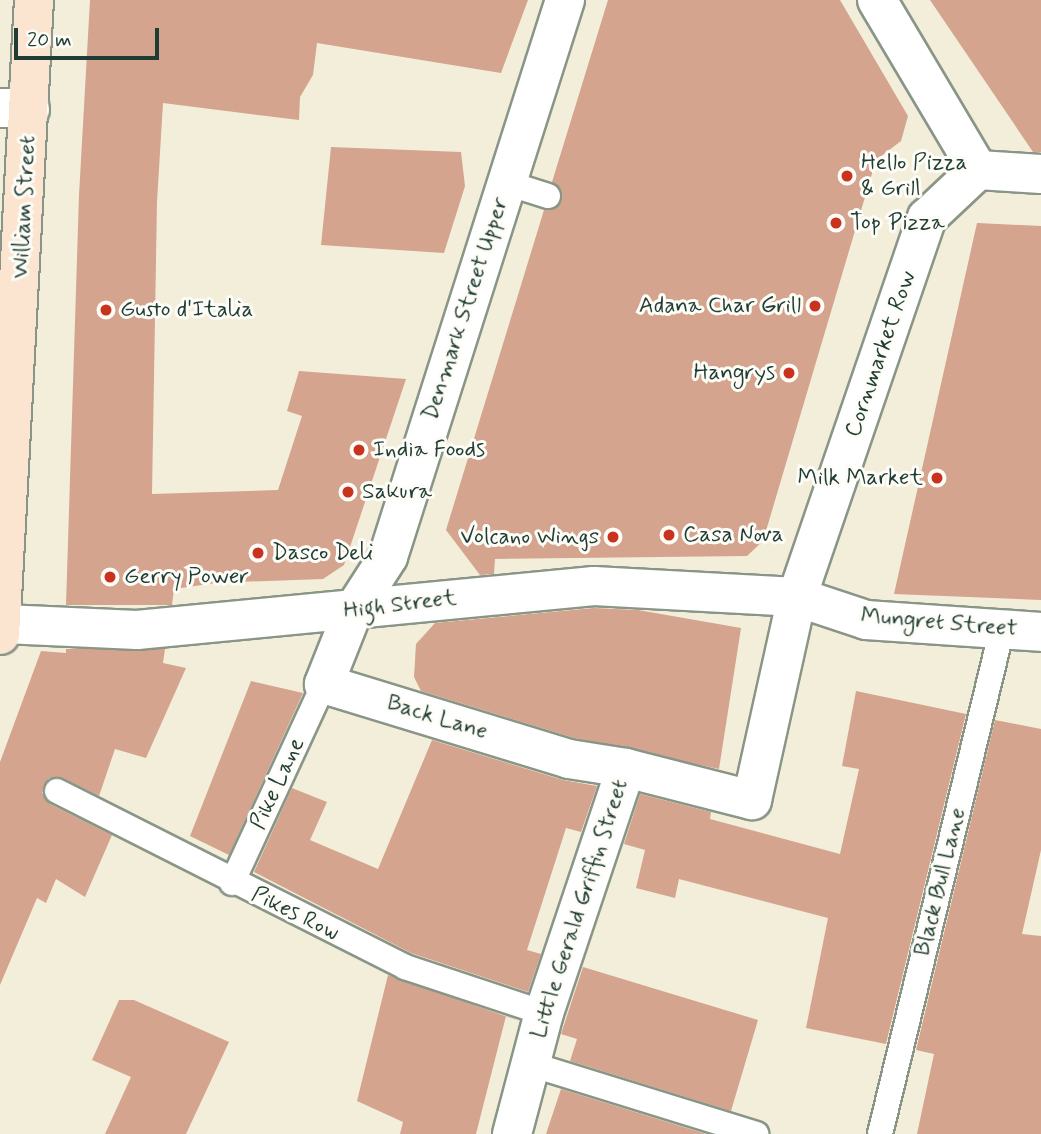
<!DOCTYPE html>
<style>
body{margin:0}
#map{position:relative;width:1041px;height:1134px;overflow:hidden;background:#f3eeda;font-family:Mynerve,sans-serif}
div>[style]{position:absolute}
.building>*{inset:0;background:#d4a48e}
.roads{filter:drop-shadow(2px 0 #899687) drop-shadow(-2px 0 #899687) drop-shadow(0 2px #899687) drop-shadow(0 -2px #899687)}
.lane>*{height:24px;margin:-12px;padding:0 12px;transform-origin:12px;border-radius:12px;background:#fff}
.street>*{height:38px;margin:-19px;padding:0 19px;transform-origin:19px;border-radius:19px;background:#fff}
.secondary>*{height:38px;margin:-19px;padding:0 19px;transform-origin:19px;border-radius:19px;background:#fce5d0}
.dots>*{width:19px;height:19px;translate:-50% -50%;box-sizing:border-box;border:4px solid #fdfcf7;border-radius:50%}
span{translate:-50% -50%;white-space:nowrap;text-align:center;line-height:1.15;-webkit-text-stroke:6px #fdfcf7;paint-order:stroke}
.poi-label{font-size:23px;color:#1f3d34}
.left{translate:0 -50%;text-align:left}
.right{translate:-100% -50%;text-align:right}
.street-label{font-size:23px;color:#1f3d34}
.scale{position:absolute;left:14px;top:28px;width:145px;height:32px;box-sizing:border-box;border:4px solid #1f3d34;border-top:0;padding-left:9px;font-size:21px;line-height:24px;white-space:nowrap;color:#1f3d34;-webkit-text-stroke:5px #fdfcf7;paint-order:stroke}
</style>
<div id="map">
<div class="building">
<i style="clip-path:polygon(90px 0,528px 0,501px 73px,317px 43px,313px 75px,300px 97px,299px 120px,163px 103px,157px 202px,152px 494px,278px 490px,302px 416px,287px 411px,299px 371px,406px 379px,344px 565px,323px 579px,236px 582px,225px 578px,223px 582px,174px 589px,172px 605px,66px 605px,79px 195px)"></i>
<i style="clip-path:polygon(608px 0,840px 0,908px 116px,901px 141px,876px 160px,763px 541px,747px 556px,495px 559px,494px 574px,480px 575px,446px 530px,544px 210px,557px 207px,562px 200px,559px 187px,552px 182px)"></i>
<i style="clip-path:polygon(930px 0,1041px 0,1041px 152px,1033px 152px)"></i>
<i style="clip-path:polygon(331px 147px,461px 152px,465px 186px,444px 253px,321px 245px)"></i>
<i style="clip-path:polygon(977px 223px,1041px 226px,1041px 600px,894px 594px)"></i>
<i style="clip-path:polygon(594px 608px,638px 610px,741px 628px,719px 769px,574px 738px,421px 691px,414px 677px,416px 644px,435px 623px)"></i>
<i style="clip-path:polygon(66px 649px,165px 649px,163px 663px,186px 668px,146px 758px,115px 749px,99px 796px,63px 778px,49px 778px,44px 784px,42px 793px,50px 804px,112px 835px,85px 897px,56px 879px,46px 903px,37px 898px,0 985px,0 762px,41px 651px,66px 653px)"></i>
<i style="clip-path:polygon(251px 681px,303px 693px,229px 855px,190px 836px)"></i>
<i style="clip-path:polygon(856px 691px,966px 714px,886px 1044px,806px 1028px,828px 918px,679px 879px,675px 898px,636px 888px,645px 850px,624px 844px,640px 794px,711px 812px,710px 819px,840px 854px,859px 769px,842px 766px)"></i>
<i style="clip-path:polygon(995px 720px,1041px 729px,1041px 850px,1022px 934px,1041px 936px,1041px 1134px,917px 1134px,934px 1054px,916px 1050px)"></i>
<i style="clip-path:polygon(432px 740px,563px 780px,597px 786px,581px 832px,566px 828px,527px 950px,541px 954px,528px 992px,411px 953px,254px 872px,292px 788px,327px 802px,310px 840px,378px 869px)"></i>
<i style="clip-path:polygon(583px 967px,758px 1020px,731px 1111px,570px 1061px,577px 1039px,561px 1034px)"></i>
<i style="clip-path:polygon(388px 975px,519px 1021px,506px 1016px,476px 1134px,400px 1134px,403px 1122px,357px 1101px)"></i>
<i style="clip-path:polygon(119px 1000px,134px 1000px,229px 1042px,186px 1134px,105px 1134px,131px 1077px,92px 1060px)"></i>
<i style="clip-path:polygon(561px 1089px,706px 1134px,546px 1134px)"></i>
</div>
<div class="roads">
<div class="lane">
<i style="left:507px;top:183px;width:43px;rotate:17.6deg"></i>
<i style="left:57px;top:791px;width:390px;rotate:26.8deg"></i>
<i style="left:405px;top:967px;width:146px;rotate:18.3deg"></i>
<i style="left:232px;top:883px;width:219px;rotate:-65.2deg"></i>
<i style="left:530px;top:1064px;width:237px;rotate:17.2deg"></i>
<i style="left:880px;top:1134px;width:520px;rotate:-76.42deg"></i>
</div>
<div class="street">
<i style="left:565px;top:0;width:584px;rotate:107.63deg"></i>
<i style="left:388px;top:557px;width:64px;rotate:122.9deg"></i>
<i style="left:353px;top:611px;width:79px;rotate:111.7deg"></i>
<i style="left:324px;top:684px;width:256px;rotate:17deg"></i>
<i style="left:569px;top:759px;width:58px;rotate:9deg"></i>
<i style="left:877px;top:0;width:198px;rotate:59.3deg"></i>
<i style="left:0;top:108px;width:30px;rotate:2deg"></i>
<i style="left:978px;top:170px;width:63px;rotate:3.6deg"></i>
<i style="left:4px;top:624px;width:133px;rotate:2.6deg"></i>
<i style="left:137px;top:630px;width:459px;rotate:-5.5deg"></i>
<i style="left:594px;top:586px;width:203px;rotate:3.1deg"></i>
<i style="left:797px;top:597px;width:73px;rotate:18.4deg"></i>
<i style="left:866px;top:620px;width:175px;rotate:3.9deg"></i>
<i style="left:512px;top:1134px;width:125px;rotate:-75.2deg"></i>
<i style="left:544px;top:1013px;width:258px;rotate:-71.5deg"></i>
<i style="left:626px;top:768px;width:130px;rotate:14.3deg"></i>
<i style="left:752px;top:800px;width:208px;rotate:-77.5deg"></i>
<i style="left:797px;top:597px;width:401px;rotate:-71.1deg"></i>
<i style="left:927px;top:218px;width:70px;rotate:-43.3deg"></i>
</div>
<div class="secondary">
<i style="left:0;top:635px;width:636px;rotate:-86.94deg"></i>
</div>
</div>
<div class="dots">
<i style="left:847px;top:176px;background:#c8321e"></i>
<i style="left:836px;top:223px;background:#c8321e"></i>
<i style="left:815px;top:306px;background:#c8321e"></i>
<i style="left:106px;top:310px;background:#c8321e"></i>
<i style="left:789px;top:373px;background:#c8321e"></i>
<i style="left:359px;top:450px;background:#c8321e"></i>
<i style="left:937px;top:478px;background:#c8321e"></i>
<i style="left:348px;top:492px;background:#c8321e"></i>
<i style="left:669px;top:535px;background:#c8321e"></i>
<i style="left:613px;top:537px;background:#c8321e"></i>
<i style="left:258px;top:553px;background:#c8321e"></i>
<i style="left:110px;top:577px;background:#c8321e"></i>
</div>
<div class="poi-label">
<span class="left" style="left:861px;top:176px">Hello Pizza<br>&amp; Grill</span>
<span class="left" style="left:850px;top:223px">Top Pizza</span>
<span class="right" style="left:801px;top:306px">Adana Char Grill</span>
<span class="left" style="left:120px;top:310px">Gusto d'Italia</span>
<span class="right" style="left:775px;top:373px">Hangrys</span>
<span class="left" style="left:373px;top:450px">India Foods</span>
<span class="right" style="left:923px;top:478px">Milk Market</span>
<span class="left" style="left:362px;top:492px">Sakura</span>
<span class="left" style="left:683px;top:535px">Casa Nova</span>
<span class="right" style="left:599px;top:537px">Volcano Wings</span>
<span class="left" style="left:272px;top:553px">Dasco Deli</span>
<span class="left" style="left:124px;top:577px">Gerry Power</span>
</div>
<div class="street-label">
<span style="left:25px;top:207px;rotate:-87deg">William Street</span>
<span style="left:466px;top:309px;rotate:-72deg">Denmark Street Upper</span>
<span style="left:881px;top:354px;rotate:-71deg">Cornmarket Row</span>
<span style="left:400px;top:605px;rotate:-7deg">High Street</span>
<span style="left:939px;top:623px;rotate:5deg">Mungret Street</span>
<span style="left:437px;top:718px;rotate:17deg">Back Lane</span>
<span style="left:278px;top:784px;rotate:-65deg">Pike Lane</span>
<span style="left:941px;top:882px;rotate:-76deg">Black Bull Lane</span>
<span style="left:580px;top:909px;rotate:-72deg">Little Gerald Griffin Street</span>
<span style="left:295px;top:914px;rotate:26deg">Pikes Row</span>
</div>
<div class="scale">20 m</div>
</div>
